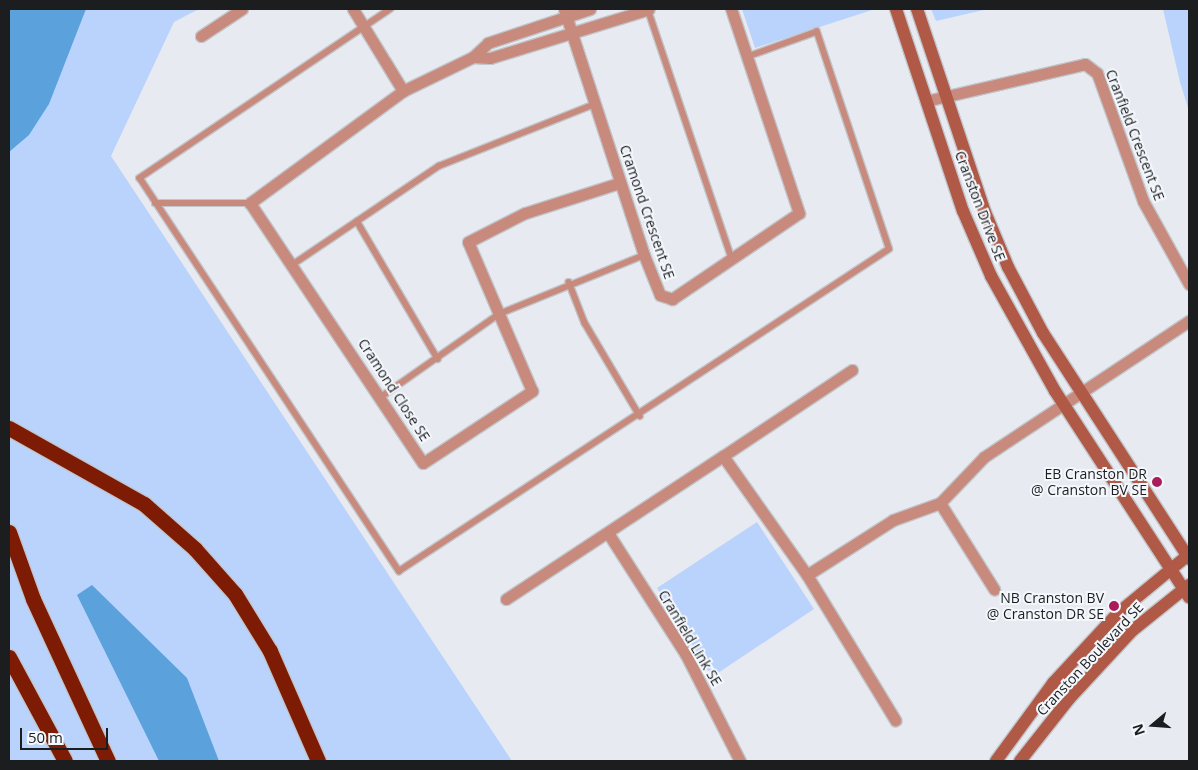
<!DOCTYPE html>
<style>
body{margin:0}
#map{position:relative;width:1198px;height:770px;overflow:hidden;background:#e7eaf0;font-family:"Open Sans",sans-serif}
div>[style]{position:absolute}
.green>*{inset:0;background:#bad3fc}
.water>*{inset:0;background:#5ba2dc}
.roads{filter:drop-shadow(1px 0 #c2c5ca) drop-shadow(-1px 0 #c2c5ca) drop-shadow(0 1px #c2c5ca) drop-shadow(0 -1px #c2c5ca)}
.lane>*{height:5.5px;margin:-2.75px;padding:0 2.75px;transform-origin:2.75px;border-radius:2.75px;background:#c78a7c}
.street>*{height:11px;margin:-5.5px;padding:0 5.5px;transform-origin:5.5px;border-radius:5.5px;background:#c78a7c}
.secondary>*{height:12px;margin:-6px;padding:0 6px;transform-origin:6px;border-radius:6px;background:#b05947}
.highway>*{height:15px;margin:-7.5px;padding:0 7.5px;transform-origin:7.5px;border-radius:7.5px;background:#7e1b04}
.dots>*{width:14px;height:14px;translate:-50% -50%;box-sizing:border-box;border:2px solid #f4f8fd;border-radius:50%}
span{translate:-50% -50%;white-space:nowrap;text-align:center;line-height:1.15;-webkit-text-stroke:4px #f4f8fd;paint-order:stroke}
.street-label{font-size:14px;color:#1c1d1f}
.poi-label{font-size:14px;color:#1c1d1f}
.right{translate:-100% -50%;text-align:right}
.frame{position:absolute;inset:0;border:10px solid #1c1d1f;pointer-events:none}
.north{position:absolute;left:1128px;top:700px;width:50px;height:50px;-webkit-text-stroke:4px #f4f8fd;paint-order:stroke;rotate:252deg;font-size:14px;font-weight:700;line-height:20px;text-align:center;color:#1c1d1f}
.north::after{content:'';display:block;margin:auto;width:18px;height:22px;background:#1c1d1f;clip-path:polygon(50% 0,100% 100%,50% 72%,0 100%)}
.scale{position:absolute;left:20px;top:728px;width:88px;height:22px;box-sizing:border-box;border:2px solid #1c1d1f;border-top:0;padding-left:6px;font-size:15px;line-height:18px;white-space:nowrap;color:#1c1d1f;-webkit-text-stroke:4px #f4f8fd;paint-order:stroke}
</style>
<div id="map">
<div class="green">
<i style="clip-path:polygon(9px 9px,214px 9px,197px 10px,174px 22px,111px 156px,512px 761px,9px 761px)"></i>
<i style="clip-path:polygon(742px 9px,875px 9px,755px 48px)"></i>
<i style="clip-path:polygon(931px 9px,988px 9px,936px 21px)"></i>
<i style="clip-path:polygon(1163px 9px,1189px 9px,1189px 111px,1180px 82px)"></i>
<i style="clip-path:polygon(757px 522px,814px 609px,712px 677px,657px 588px)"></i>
</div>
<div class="water">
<i style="clip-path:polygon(9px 9px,86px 9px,49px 104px,29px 135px,9px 152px)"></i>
<i style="clip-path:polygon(92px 585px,187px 678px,219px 761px,159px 761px,77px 595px)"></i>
</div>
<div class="roads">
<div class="lane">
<i style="left:391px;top:9px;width:303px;rotate:146deg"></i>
<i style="left:140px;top:178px;width:471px;rotate:56.6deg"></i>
<i style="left:399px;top:571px;width:586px;rotate:-33.31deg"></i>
<i style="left:889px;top:249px;width:229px;rotate:-108.4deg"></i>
<i style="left:817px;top:32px;width:73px;rotate:160.1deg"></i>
<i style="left:648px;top:9px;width:264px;rotate:71.4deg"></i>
<i style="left:155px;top:203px;width:95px"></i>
<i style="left:357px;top:221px;width:160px;rotate:59.6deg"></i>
<i style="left:292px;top:265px;width:177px;rotate:-34deg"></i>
<i style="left:439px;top:166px;width:168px;rotate:-21.7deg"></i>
<i style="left:569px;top:282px;width:44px;rotate:68.7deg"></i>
<i style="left:585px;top:323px;width:108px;rotate:59.4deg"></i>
<i style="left:381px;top:397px;width:144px;rotate:-35.1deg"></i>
<i style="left:499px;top:314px;width:157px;rotate:-22.1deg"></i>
</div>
<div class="street">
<i style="left:353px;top:9px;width:96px;rotate:58.6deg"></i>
<i style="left:564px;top:9px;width:259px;rotate:72deg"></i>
<i style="left:644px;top:255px;width:43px;rotate:68.2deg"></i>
<i style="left:660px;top:295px;width:13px;rotate:18deg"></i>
<i style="left:672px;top:299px;width:153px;rotate:-34.1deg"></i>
<i style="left:799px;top:213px;width:215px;rotate:-108.4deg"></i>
<i style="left:590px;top:9px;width:108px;rotate:161.6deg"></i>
<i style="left:488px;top:43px;width:21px;rotate:137deg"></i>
<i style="left:473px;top:57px;width:78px;rotate:154.1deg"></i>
<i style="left:403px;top:91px;width:190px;rotate:143.8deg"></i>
<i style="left:250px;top:203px;width:312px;rotate:56.4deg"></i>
<i style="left:423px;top:463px;width:131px;rotate:-33.4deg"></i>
<i style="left:532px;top:391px;width:162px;rotate:-113.2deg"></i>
<i style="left:468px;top:242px;width:64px;rotate:-27deg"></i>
<i style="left:525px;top:213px;width:99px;rotate:-17.7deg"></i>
<i style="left:201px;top:36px;width:49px;rotate:-33.4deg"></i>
<i style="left:473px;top:57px;width:17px;rotate:3deg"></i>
<i style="left:490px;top:58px;width:166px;rotate:-17.1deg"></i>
<i style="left:926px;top:101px;width:163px;rotate:-13.1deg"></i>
<i style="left:1085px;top:64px;width:15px;rotate:37deg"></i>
<i style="left:1097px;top:73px;width:136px;rotate:70.2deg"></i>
<i style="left:1143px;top:201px;width:95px;rotate:61deg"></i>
<i style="left:723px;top:456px;width:155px;rotate:-33.7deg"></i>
<i style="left:940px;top:503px;width:102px;rotate:57.9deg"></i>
<i style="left:608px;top:533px;width:145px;rotate:57.4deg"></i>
<i style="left:686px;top:655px;width:119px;rotate:63deg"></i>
<i style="left:807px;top:575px;width:102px;rotate:-32.6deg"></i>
<i style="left:893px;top:520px;width:50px;rotate:-19.9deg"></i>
<i style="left:940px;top:503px;width:64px;rotate:-46.3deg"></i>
<i style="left:984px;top:457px;width:246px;rotate:-33.6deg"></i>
<i style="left:506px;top:599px;width:260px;rotate:-33.4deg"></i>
<i style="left:723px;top:456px;width:146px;rotate:54.8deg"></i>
<i style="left:807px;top:575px;width:170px;rotate:58.7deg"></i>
</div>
<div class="secondary">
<i style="left:896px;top:9px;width:213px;rotate:71.7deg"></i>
<i style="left:963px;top:211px;width:71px;rotate:66.7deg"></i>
<i style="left:991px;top:276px;width:132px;rotate:60.9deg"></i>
<i style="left:1055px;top:391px;width:246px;rotate:57deg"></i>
<i style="left:917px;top:9px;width:214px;rotate:71.5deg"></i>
<i style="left:985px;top:212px;width:60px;rotate:67.3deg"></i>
<i style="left:1008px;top:267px;width:75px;rotate:62.1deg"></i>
<i style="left:1043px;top:333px;width:269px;rotate:57.1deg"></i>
<i style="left:996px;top:761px;width:97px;rotate:-53.8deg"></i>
<i style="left:1053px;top:683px;width:96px;rotate:-47.1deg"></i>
<i style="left:1118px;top:613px;width:89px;rotate:-39.6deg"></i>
<i style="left:1020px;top:761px;width:79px;rotate:-51.7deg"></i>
<i style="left:1069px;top:699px;width:94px;rotate:-47.2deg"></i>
<i style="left:1133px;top:630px;width:72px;rotate:-38.8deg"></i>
</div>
<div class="highway">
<i style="left:9px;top:428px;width:155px;rotate:29.4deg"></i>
<i style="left:144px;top:504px;width:68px;rotate:41.4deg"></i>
<i style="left:195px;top:549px;width:60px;rotate:48.4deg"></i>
<i style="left:235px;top:594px;width:67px;rotate:58.4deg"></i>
<i style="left:270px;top:651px;width:120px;rotate:66.4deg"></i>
<i style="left:9px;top:532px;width:71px;rotate:70.3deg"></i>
<i style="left:33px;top:599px;width:179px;rotate:65.2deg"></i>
<i style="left:9px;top:657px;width:118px;rotate:61.7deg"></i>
</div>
</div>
<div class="dots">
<i style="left:1157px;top:482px;background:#ab1d5a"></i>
<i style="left:1114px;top:606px;background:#ab1d5a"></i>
</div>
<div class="street-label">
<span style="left:1135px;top:135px;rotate:69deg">Cranfield Crescent SE</span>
<span style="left:980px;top:206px;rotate:69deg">Cranston Drive SE</span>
<span style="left:647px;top:212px;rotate:71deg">Cramond Crescent SE</span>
<span style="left:394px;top:390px;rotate:57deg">Cramond Close SE</span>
<span style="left:690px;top:638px;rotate:59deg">Cranfield Link SE</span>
<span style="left:1090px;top:659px;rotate:-47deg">Cranston Boulevard SE</span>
</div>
<div class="poi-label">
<span class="right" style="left:1147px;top:482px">EB Cranston DR<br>@ Cranston BV SE</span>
<span class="right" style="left:1104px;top:606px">NB Cranston BV<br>@ Cranston DR SE</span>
</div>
<div class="frame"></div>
<div class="north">N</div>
<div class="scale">50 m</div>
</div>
